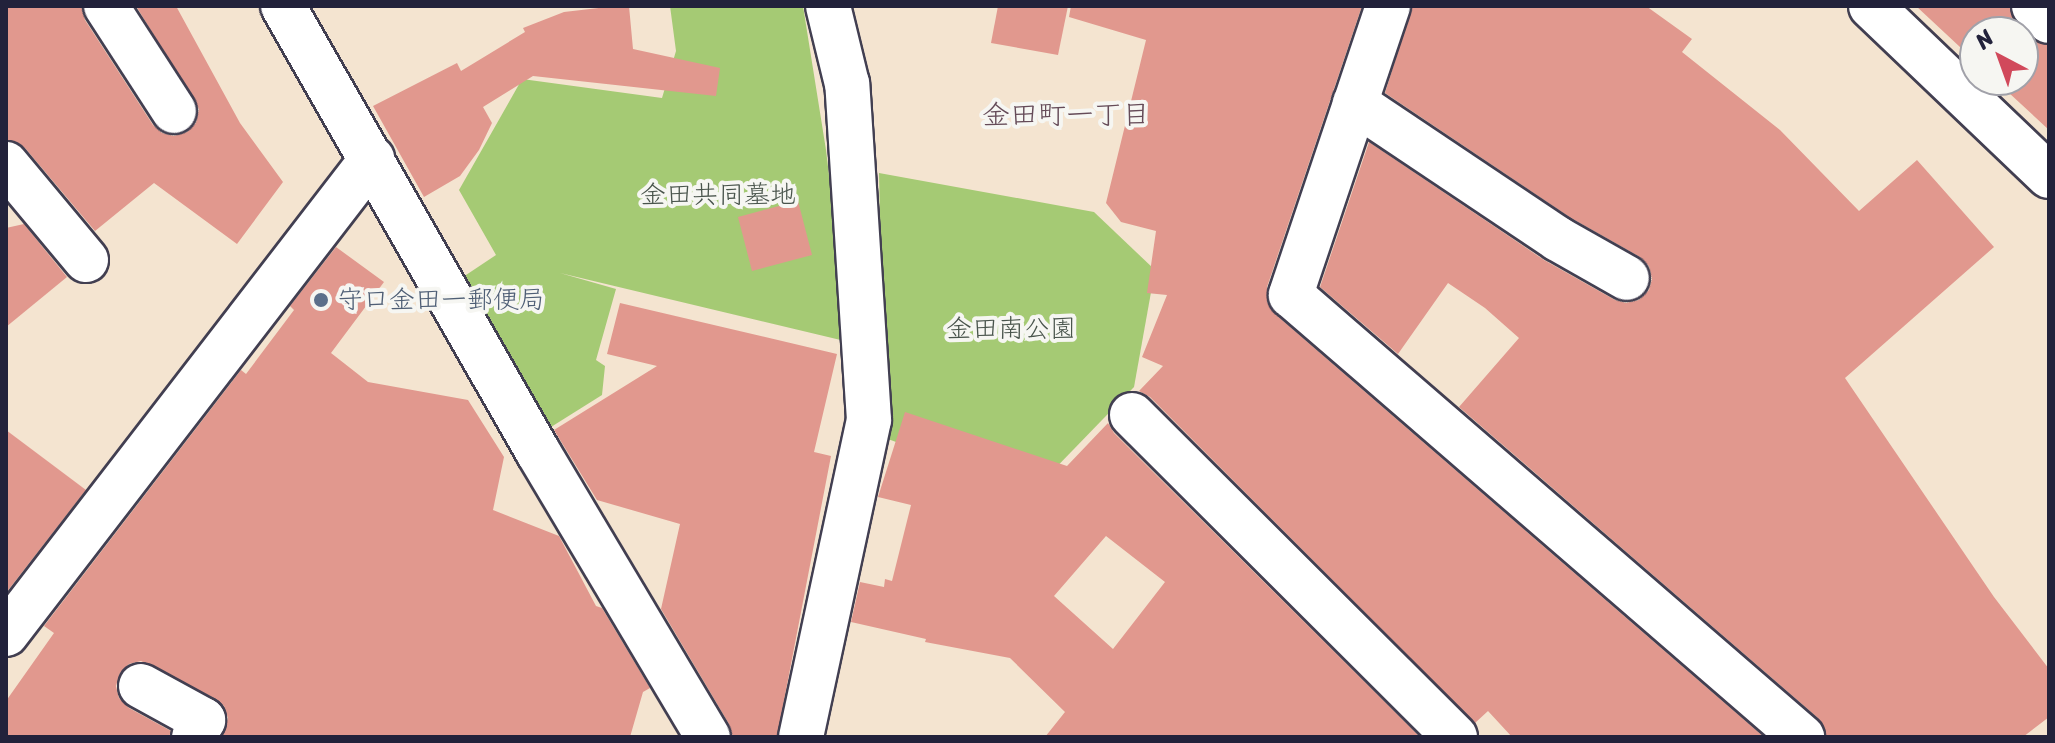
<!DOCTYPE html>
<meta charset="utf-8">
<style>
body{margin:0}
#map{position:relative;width:2055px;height:743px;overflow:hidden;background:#f4e4d0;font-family:Sriracha,"Klee One",sans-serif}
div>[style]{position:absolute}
.green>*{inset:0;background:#a5ca74}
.building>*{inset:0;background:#e1988e}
.roads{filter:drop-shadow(2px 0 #423f51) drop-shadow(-2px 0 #423f51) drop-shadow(0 2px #423f51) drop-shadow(0 -2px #423f51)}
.street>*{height:44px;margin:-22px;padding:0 22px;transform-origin:22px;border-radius:22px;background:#fff}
.dots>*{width:22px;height:22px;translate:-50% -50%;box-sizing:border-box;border:4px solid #f6f6f2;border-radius:50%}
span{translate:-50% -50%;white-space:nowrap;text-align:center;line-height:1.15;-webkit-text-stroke:8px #f6f6f2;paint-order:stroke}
.park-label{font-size:26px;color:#49544c}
.service-label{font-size:26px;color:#4e5e75}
.left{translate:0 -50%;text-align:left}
.neighbourhood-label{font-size:28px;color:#654b58}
.frame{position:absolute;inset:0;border:8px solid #22223b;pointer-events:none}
.north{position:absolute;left:1959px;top:16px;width:80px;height:80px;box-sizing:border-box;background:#f6f6f2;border:2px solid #a1a1a9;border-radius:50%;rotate:319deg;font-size:22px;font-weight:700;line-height:32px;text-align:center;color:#22223b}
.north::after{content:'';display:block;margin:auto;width:28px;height:36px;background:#d1495b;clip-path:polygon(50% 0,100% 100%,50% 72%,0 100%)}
</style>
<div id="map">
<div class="green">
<i style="clip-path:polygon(670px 6px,803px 6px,826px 150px,849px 342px,560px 273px,616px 289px,596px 360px,605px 366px,602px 395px,551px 427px,463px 277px,496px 255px,459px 190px,522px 79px,662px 98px,676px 51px)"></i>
<i style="clip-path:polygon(879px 173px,1094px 212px,1155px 270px,1134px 387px,1041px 483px,1019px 486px,885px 438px)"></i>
</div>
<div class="building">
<i style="clip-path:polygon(6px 6px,81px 6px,85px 20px,153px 125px,162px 133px,174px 136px,187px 132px,196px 123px,199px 109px,136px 6px,176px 6px,240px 123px,283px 182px,237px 244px,154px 183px,95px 231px,25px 148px,6px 140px)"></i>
<i style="clip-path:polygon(616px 6px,629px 6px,633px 49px,720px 68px,716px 96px,533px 76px,483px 107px,492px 123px,479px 150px,460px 176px,424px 197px,373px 106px,457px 63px,461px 71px,525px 32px,523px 28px,564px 12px)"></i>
<i style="clip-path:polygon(998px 6px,1068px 6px,1058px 55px,991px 43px)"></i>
<i style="clip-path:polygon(1071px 6px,1362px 6px,1267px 287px,1267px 302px,1275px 314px,1764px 737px,1512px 737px,1488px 711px,1475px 723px,1150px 397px,1139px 391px,1163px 366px,1142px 357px,1167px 295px,1147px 293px,1156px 231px,1121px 222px,1106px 203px,1146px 40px,1069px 17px)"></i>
<i style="clip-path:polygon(1412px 6px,1646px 6px,1692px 39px,1682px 52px,1780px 130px,1859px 211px,1917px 160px,1994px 247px,1845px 378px,1994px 597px,2049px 669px,2049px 717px,2023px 737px,1826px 737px,1818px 718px,1459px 407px,1519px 338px,1485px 308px,1448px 283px,1398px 354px,1320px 287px,1369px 142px,1544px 260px,1615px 300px,1626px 303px,1639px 300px,1649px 290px,1652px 279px,1649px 266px,1640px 257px,1571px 218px,1385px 93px)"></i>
<i style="clip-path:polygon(1916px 6px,2010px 6px,2016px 24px,2032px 39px,2049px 45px,2049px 130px,1995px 80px,2023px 80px,2023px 32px,1975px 32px,1975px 61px)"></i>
<i style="clip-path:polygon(798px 201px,812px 255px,752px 271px,738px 217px)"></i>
<i style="clip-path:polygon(24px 224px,67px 277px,6px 327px,6px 228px)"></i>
<i style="clip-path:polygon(336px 247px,384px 282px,331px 353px,368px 382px,468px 400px,504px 457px,493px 510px,559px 536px,596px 606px,602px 608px,650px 688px,643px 692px,630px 737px,222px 737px,228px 718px,224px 706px,216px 699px,141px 661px,129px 664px,120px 673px,116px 686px,119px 698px,129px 708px,171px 731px,169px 737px,6px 737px,6px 701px,54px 633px,44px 626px,241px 370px,246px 374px,294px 310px,290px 306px)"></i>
<i style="clip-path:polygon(620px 303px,837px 354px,814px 452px,831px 456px,777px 737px,733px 737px,729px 724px,661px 609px,680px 524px,597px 500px,554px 430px,657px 366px,607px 354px)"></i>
<i style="clip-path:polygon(evenodd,905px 412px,1067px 466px,1108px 423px,1114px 433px,1420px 737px,1045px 737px,1065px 712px,1010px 658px,925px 642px,926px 639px,851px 622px,860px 582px,884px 587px,885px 579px,892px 581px,911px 505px,878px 497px,905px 412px,1106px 536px,1165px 582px,1113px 649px,1054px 596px,1106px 536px)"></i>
<i style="clip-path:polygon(6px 430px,86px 490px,6px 593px)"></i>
</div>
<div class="roads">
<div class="street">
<i style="left:106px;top:6px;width:125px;rotate:57.1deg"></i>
<i style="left:283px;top:6px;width:514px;rotate:60.24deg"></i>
<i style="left:538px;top:452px;width:332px;rotate:59.2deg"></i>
<i style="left:1388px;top:6px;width:305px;rotate:108.6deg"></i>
<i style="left:1291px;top:295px;width:676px;rotate:40.86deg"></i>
<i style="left:1871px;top:6px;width:246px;rotate:43.7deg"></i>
<i style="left:2034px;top:6px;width:21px;rotate:45deg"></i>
<i style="left:1355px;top:103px;width:244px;rotate:33.8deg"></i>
<i style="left:1558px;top:239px;width:79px;rotate:29.5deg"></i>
<i style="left:6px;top:164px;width:125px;rotate:50.2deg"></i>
<i style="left:1132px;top:415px;width:456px;rotate:44.9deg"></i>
<i style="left:6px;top:634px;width:600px;rotate:-52.38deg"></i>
<i style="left:141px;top:686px;width:71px;rotate:28.7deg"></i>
<i style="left:203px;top:720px;width:19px;rotate:118deg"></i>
<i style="left:801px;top:737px;width:324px;rotate:-77.9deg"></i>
<i style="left:869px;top:420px;width:337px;rotate:-93.7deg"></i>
<i style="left:847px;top:84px;width:80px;rotate:-103.7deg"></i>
</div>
</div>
<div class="dots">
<i style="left:321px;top:300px;background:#5c6f8a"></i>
</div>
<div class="park-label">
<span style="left:718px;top:195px">金田共同墓地</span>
<span style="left:1011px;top:329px">金田南公園</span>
</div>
<div class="service-label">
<span class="left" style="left:337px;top:300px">守口金田一郵便局</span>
</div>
<div class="neighbourhood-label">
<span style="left:1066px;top:115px">金田町一丁目</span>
</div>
<div class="frame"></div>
<div class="north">N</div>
</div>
